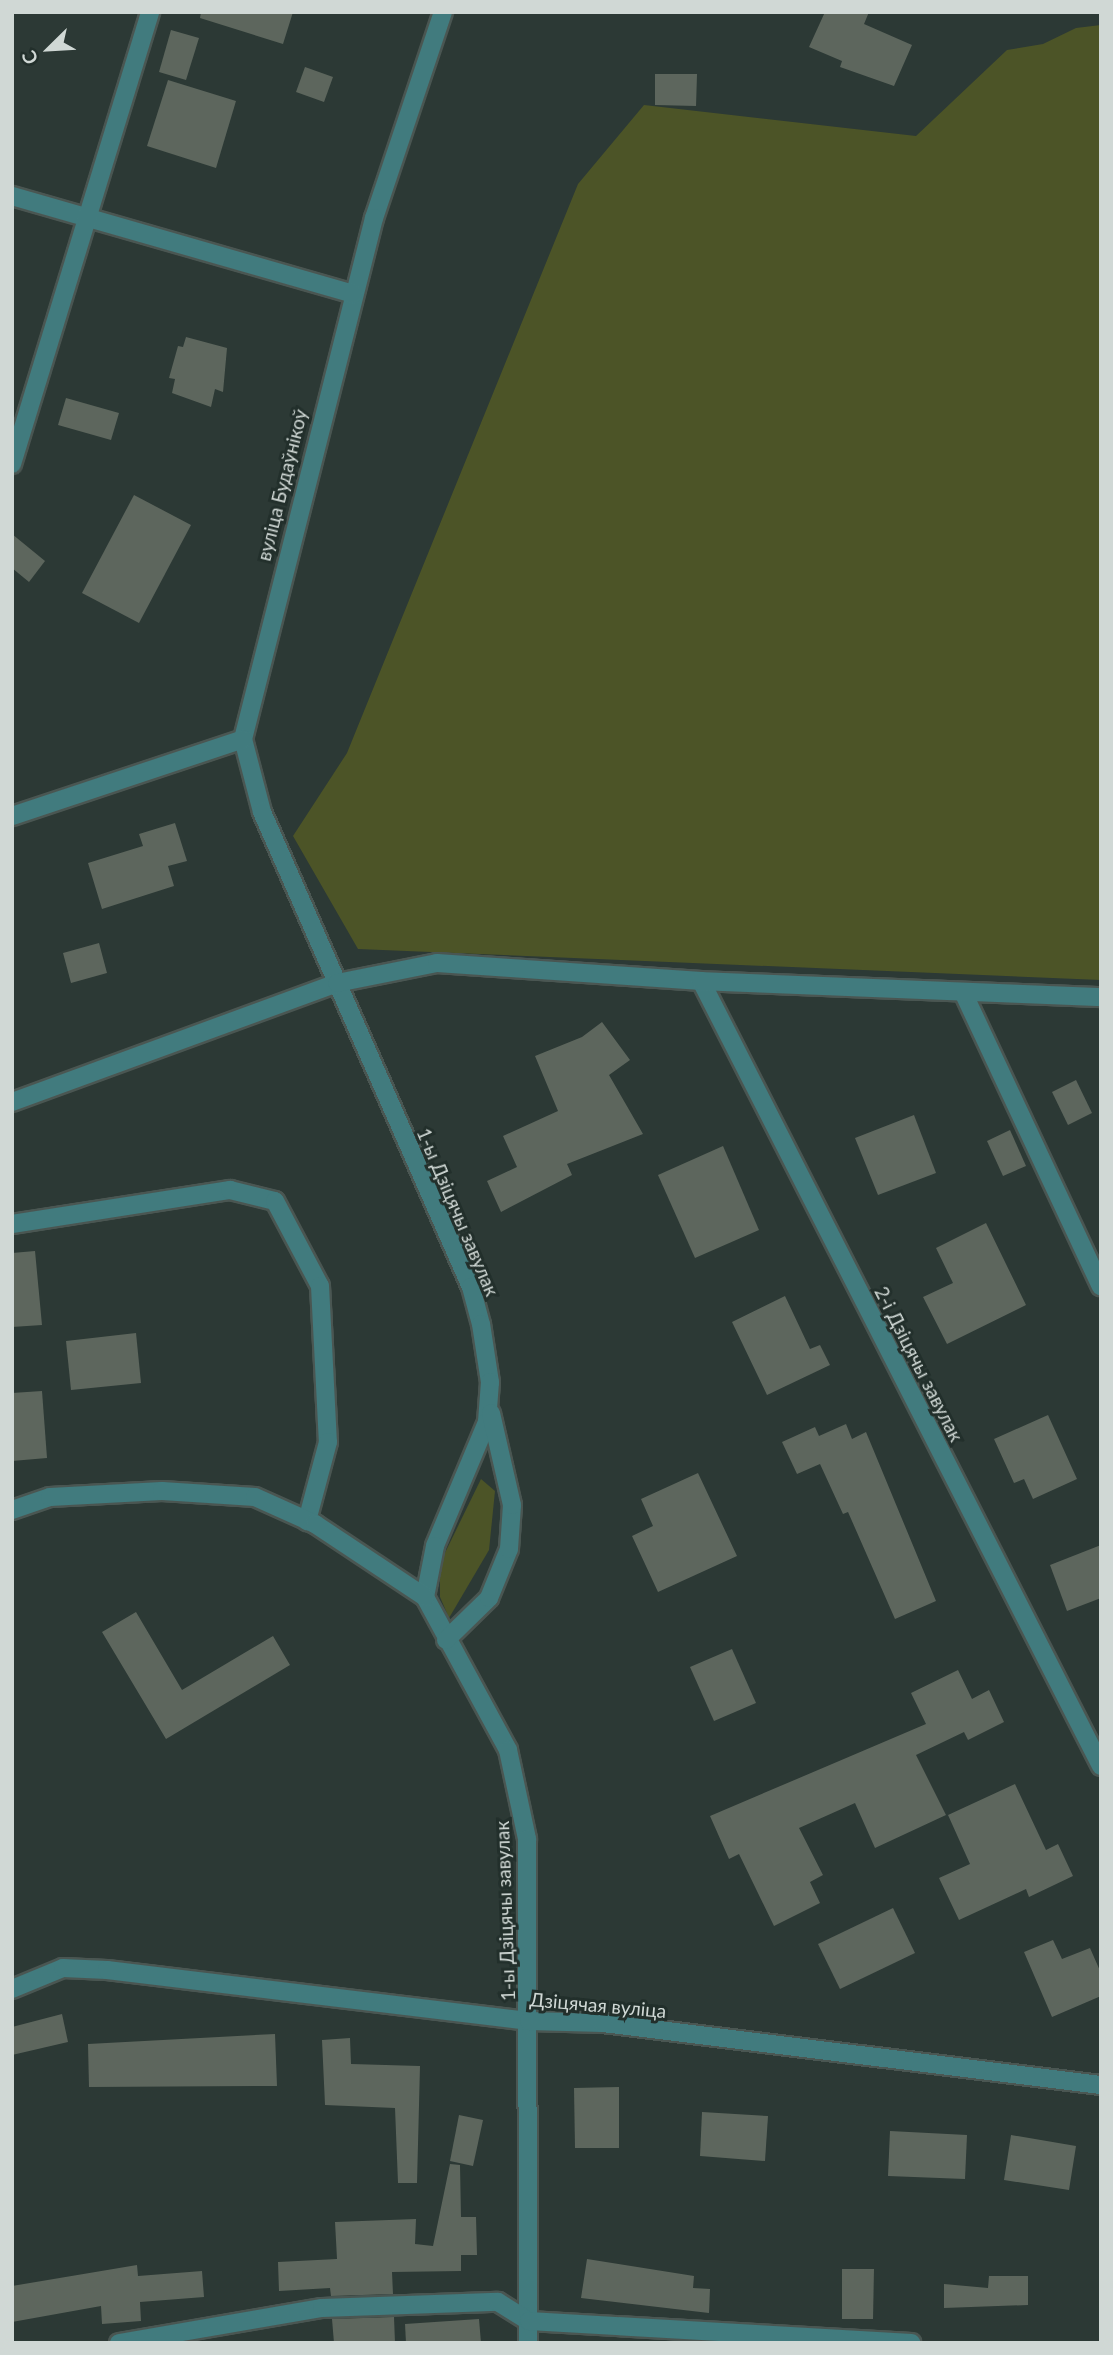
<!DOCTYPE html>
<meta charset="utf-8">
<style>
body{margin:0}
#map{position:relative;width:1113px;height:2355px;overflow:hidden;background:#2c3935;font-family:Lato,sans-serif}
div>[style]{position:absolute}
.green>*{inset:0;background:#4c5427}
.building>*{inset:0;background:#5d665d}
.roads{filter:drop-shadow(2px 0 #4a5652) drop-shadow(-2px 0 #4a5652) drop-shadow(0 2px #4a5652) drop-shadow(0 -2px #4a5652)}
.minor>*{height:18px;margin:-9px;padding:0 9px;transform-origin:9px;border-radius:9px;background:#417b7e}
span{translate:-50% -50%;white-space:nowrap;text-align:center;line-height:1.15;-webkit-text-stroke:6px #222f2b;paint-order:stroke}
.street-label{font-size:19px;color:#d0d8d5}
.frame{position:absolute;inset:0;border:14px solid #d0d8d5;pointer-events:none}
.north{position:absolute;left:14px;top:14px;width:70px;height:70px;-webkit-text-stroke:5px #222f2b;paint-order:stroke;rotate:246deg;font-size:19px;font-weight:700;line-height:28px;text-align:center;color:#d0d8d5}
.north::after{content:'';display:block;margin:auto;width:24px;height:32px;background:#d0d8d5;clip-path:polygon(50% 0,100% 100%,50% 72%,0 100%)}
</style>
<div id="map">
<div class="green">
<i style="clip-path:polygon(1101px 25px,1101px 980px,358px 949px,293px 836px,347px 753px,578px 184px,644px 105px,916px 136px,1007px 50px,1043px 44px,1076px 28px)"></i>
<i style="clip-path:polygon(481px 1479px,495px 1491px,489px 1550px,449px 1618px,440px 1597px,440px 1563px)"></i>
</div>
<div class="building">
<i style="clip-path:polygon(201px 12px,293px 12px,283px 44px,200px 18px)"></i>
<i style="clip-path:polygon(825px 12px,869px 12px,864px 24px,912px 45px,894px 86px,840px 67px,842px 61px,809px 47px)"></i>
<i style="clip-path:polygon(171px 30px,199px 38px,186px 80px,159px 72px)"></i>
<i style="clip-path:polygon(305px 67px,333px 77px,324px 102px,296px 92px)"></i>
<i style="clip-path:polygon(655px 74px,697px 74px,696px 106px,655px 105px)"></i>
<i style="clip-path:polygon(168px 80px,236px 101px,216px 168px,147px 146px)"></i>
<i style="clip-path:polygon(186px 337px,227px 348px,223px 392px,215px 389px,211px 407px,172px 393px,175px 379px,169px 378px,178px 346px,183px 347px)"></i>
<i style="clip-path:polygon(66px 398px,119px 413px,111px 440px,58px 425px)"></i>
<i style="clip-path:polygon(134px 495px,191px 525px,139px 623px,82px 593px)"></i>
<i style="clip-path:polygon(12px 534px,45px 561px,29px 582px,12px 568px)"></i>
<i style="clip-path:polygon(175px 823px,187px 861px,168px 866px,174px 886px,102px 909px,88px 863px,143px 846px,139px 834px)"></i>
<i style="clip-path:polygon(99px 943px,107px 973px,71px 983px,63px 953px)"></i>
<i style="clip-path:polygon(602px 1022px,630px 1060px,609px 1075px,643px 1134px,567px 1164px,572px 1175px,501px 1212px,487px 1181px,517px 1167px,503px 1136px,558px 1111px,535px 1056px,582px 1037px)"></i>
<i style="clip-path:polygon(1076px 1080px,1092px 1113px,1068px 1125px,1052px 1092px)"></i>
<i style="clip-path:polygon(914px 1115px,936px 1173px,878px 1195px,855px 1138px)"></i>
<i style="clip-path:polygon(1010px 1130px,1026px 1166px,1003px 1176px,987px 1141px)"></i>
<i style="clip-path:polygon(723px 1146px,759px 1230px,695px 1258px,658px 1175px)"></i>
<i style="clip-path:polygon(986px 1223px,1026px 1305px,947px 1344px,923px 1297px,953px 1283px,936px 1248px)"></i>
<i style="clip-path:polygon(35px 1251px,42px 1325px,12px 1327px,12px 1253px)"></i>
<i style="clip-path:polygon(785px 1296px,810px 1349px,820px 1345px,830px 1365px,767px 1395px,732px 1322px)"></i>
<i style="clip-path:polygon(136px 1333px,141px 1383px,71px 1390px,66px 1341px)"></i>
<i style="clip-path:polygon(42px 1391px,47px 1458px,12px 1461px,12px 1393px)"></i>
<i style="clip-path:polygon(1048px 1415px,1077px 1479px,1033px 1499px,1024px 1479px,1014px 1483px,994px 1439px)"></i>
<i style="clip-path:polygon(846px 1424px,852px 1439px,866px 1432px,936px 1601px,895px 1619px,848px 1512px,843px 1514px,820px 1464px,797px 1474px,782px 1442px,815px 1427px,819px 1436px)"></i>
<i style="clip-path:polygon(698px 1473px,737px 1556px,658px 1592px,632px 1536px,653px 1526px,641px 1499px)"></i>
<i style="clip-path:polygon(1101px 1545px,1101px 1598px,1067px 1611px,1050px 1565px)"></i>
<i style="clip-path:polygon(136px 1612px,182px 1690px,273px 1636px,290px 1665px,166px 1739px,102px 1632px)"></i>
<i style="clip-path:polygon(732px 1649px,756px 1703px,714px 1721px,690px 1667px)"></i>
<i style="clip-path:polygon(958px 1670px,972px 1699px,989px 1690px,1004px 1722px,968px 1740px,964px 1732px,916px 1755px,946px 1815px,875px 1848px,855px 1803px,799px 1828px,823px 1875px,810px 1882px,820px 1903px,774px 1926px,739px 1854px,729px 1859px,710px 1816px,926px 1724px,911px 1693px)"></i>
<i style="clip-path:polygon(1015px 1784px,1046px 1850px,1058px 1844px,1073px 1876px,1029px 1897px,1026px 1889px,959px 1920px,939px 1878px,970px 1864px,948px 1815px)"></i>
<i style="clip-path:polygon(893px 1908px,915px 1953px,840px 1989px,818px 1944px)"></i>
<i style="clip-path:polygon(1053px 1940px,1062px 1959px,1090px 1948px,1101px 1973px,1101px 1996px,1052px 2017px,1024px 1952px)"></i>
<i style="clip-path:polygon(62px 2014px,68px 2042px,12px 2055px,12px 2027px)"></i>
<i style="clip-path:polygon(275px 2034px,277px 2086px,89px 2087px,88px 2044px)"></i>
<i style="clip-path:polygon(350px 2038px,351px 2064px,420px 2066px,417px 2183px,398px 2183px,395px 2108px,325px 2105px,322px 2040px)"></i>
<i style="clip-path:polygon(619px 2087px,619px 2148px,575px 2148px,574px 2088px)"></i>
<i style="clip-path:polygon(702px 2112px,768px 2116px,765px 2161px,700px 2156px)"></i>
<i style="clip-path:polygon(459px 2115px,483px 2120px,473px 2166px,450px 2161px)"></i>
<i style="clip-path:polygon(890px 2131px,967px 2135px,965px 2179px,888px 2176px)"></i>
<i style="clip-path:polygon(1011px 2135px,1076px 2146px,1069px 2190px,1004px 2180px)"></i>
<i style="clip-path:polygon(450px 2164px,460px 2165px,461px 2217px,476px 2217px,477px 2255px,461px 2255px,461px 2271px,392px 2272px,393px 2294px,331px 2296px,330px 2288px,279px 2291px,278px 2262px,337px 2259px,335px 2222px,416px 2219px,415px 2244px,433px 2246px)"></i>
<i style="clip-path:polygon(587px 2259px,694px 2276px,693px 2288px,710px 2289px,709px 2313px,581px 2298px)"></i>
<i style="clip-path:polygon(137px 2265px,138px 2276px,202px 2271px,204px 2297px,140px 2302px,141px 2321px,102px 2324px,101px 2306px,12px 2322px,12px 2286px)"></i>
<i style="clip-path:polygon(842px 2269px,874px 2269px,873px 2319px,842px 2319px)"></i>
<i style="clip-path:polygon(989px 2276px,1028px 2276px,1028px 2305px,944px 2308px,944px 2284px,988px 2288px)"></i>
<i style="clip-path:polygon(394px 2317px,395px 2343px,334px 2343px,332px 2319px)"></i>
<i style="clip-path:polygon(479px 2319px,481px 2343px,406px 2343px,405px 2324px)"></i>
</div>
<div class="roads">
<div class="minor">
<i style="left:443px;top:12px;width:217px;rotate:108.5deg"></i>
<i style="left:374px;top:218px;width:537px;rotate:104.11deg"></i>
<i style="left:243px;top:739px;width:75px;rotate:75.4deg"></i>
<i style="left:262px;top:812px;width:519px;rotate:66.25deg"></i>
<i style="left:471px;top:1287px;width:38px;rotate:75deg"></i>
<i style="left:481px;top:1324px;width:59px;rotate:81.2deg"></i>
<i style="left:490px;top:1382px;width:40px;rotate:94.3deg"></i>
<i style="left:487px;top:1422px;width:134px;rotate:112.8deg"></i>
<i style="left:435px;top:1546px;width:52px;rotate:101.1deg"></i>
<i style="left:425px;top:1597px;width:174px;rotate:61.5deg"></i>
<i style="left:508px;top:1750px;width:91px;rotate:77.9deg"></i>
<i style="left:527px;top:1839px;width:504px;rotate:89.89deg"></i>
<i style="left:12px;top:196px;width:355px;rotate:16deg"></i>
<i style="left:12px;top:464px;width:473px;rotate:-73deg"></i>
<i style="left:12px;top:816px;width:243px;rotate:-18.4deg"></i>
<i style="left:701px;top:981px;width:881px;rotate:63deg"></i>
<i style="left:963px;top:992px;width:325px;rotate:64.9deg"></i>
<i style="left:12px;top:1102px;width:346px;rotate:-20.1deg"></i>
<i style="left:337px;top:983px;width:102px;rotate:-11.3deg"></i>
<i style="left:437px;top:963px;width:265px;rotate:3.9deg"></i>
<i style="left:701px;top:981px;width:400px;rotate:2.3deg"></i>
<i style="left:12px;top:1224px;width:221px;rotate:-8.9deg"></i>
<i style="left:230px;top:1190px;width:46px;rotate:13.7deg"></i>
<i style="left:275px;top:1201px;width:96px;rotate:62.1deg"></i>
<i style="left:320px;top:1286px;width:156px;rotate:87.1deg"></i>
<i style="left:328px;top:1442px;width:82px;rotate:104.9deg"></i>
<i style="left:12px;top:1510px;width:40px;rotate:-18.9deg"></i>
<i style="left:50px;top:1497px;width:112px;rotate:-3.1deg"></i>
<i style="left:162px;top:1491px;width:93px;rotate:3.7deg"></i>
<i style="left:255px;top:1497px;width:66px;rotate:24.2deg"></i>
<i style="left:315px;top:1524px;width:132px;rotate:33.6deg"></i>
<i style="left:446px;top:1640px;width:60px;rotate:-44.3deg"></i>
<i style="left:489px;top:1598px;width:53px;rotate:-67.8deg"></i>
<i style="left:509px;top:1549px;width:44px;rotate:-86.1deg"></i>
<i style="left:512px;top:1505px;width:94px;rotate:-102.9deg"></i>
<i style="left:12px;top:1989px;width:55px;rotate:-22.4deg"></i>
<i style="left:63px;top:1968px;width:44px;rotate:2.6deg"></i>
<i style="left:107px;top:1970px;width:425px;rotate:6.9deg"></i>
<i style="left:529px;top:2021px;width:74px;rotate:1.5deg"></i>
<i style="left:603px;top:2023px;width:502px;rotate:7.1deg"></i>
<i style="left:119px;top:2343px;width:206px;rotate:-9.8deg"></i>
<i style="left:322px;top:2308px;width:176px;rotate:-2deg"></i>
<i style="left:498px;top:2302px;width:36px;rotate:32deg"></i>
<i style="left:529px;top:2321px;width:383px;rotate:3.3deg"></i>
</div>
</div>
<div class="street-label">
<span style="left:282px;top:485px;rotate:-76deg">вуліца Будаўнікоў</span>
<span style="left:458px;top:1212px;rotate:67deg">1-ы Дзіцячы завулак</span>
<span style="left:919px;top:1364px;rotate:63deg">2-і Дзіцячы завулак</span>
<span style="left:505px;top:1911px;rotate:-92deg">1-ы Дзіцячы завулак</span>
<span style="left:598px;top:2005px;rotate:5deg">Дзіцячая вуліца</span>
</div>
<div class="frame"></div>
<div class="north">С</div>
</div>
